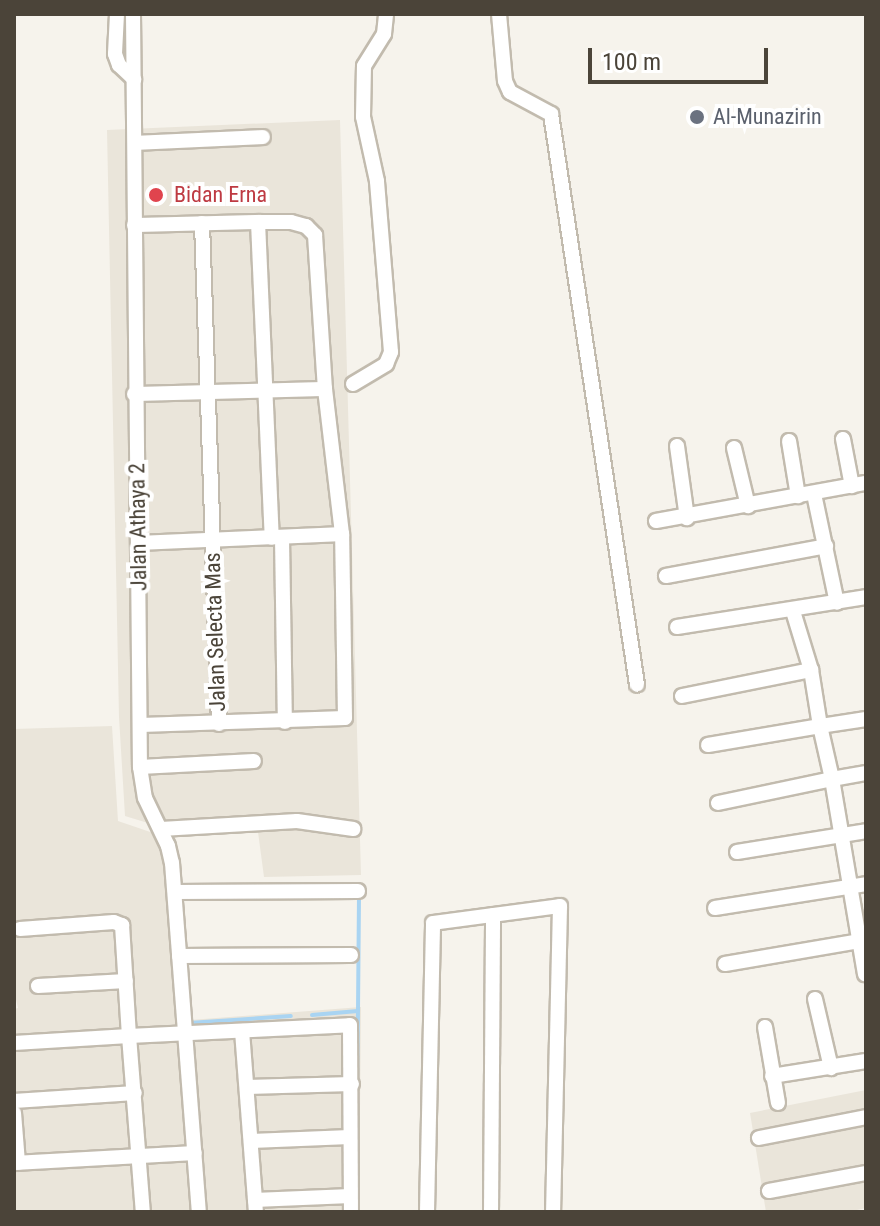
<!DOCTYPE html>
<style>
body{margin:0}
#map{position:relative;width:880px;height:1226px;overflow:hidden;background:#f6f3ec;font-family:"Roboto Condensed",sans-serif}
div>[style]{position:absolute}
.residential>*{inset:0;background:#eae5da}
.stream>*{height:4px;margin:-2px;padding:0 2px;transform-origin:2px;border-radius:2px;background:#a9d4f2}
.roads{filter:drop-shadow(2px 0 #c2bbae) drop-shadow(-2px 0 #c2bbae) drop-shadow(0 2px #c2bbae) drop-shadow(0 -2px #c2bbae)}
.minor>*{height:14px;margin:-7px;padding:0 7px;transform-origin:7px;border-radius:7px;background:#fff}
.dots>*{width:22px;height:22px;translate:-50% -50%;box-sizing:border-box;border:4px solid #fff;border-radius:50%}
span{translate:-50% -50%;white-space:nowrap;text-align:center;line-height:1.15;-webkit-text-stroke:8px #fff;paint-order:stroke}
.worship-label{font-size:22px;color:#5b616d}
.left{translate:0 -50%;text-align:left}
.health-label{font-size:22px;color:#be3a42}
.street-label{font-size:22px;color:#4b4439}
.frame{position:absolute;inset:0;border:16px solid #4b4439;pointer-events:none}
.scale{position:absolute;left:588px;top:48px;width:180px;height:36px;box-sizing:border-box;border:4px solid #4b4439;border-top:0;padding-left:10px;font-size:24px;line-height:28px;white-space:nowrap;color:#4b4439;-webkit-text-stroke:6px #fff;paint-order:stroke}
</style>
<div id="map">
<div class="residential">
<i style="clip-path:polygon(340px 120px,361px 875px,264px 877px,258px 832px,187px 835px,125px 816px,119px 717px,107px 130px)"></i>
<i style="clip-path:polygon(112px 726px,118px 821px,162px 836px,177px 1021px,361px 1007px,359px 1212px,14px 1212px,14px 1009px,18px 1008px,14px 991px,14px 729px)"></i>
<i style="clip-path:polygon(866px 1090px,866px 1208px,848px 1212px,766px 1212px,750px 1113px)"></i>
</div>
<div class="stream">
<i style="left:358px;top:1011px;width:115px;rotate:-89.5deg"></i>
<i style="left:312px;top:1015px;width:46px;rotate:-5deg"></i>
<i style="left:358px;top:1011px;width:71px;rotate:90.8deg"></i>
<i style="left:189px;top:1023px;width:102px;rotate:-3.9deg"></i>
</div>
<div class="roads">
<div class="minor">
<i style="left:117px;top:14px;width:40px;rotate:92.9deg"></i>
<i style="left:115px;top:54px;width:12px;rotate:70deg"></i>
<i style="left:119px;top:65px;width:21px;rotate:43deg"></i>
<i style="left:133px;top:14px;width:753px;rotate:89.47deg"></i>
<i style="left:140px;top:767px;width:31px;rotate:81deg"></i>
<i style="left:145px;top:798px;width:53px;rotate:64.4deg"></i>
<i style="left:168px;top:846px;width:17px;rotate:77deg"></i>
<i style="left:172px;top:863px;width:350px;rotate:85.6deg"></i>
<i style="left:499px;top:14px;width:67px;rotate:84.9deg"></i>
<i style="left:505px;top:81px;width:12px;rotate:66deg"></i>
<i style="left:510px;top:92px;width:47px;rotate:28.2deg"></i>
<i style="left:551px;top:114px;width:577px;rotate:81.43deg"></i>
<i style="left:135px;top:143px;width:128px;rotate:-2.7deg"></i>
<i style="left:258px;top:222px;width:33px"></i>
<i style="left:291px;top:222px;width:16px;rotate:15deg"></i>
<i style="left:306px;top:226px;width:13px;rotate:45deg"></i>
<i style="left:315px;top:235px;width:154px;rotate:86.3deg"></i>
<i style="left:202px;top:223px;width:501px;rotate:88.06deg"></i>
<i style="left:134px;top:225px;width:124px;rotate:-1.4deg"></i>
<i style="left:258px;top:222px;width:316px;rotate:87.5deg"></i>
<i style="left:353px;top:384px;width:39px;rotate:-31deg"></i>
<i style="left:386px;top:364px;width:13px;rotate:-67deg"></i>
<i style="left:391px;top:352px;width:172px;rotate:-94.7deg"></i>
<i style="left:377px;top:181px;width:66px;rotate:-102.3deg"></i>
<i style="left:363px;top:117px;width:51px;rotate:-88.9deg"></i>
<i style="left:364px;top:66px;width:38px;rotate:-58deg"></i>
<i style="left:384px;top:34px;width:20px;rotate:-84deg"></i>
<i style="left:134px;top:394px;width:191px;rotate:-1.5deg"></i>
<i style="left:325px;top:389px;width:146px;rotate:83.3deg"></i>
<i style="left:342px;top:534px;width:203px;rotate:177.5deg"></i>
<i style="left:843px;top:439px;width:48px;rotate:79.2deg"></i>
<i style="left:789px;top:441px;width:56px;rotate:80.7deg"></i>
<i style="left:677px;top:446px;width:73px;rotate:82.1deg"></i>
<i style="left:734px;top:448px;width:60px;rotate:76.4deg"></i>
<i style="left:814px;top:494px;width:111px;rotate:78.1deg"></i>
<i style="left:656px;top:521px;width:213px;rotate:-10.3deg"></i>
<i style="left:282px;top:538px;width:184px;rotate:89.1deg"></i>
<i style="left:666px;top:576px;width:163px;rotate:-10.6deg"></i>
<i style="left:677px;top:627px;width:191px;rotate:-9deg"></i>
<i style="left:682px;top:696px;width:132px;rotate:-11.4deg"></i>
<i style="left:866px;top:719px;width:47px;rotate:171.3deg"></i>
<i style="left:820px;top:726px;width:54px;rotate:77.2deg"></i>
<i style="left:832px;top:779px;width:35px;rotate:-10deg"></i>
<i style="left:141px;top:725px;width:204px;rotate:-2deg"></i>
<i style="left:345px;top:718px;width:184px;rotate:-90.9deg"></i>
<i style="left:708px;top:745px;width:114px;rotate:-9.6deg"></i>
<i style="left:820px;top:726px;width:57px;rotate:-99.1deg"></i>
<i style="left:811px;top:670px;width:62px;rotate:-107deg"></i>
<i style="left:140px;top:767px;width:114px;rotate:-3deg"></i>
<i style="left:718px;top:803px;width:116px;rotate:-11.9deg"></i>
<i style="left:832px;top:779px;width:198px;rotate:80.4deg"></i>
<i style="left:161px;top:829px;width:136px;rotate:-3.4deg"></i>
<i style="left:297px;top:821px;width:57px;rotate:8.1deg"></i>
<i style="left:737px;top:852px;width:131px;rotate:-9.2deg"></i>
<i style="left:175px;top:892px;width:183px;rotate:-0.3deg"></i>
<i style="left:715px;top:908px;width:153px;rotate:-9deg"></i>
<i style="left:20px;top:929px;width:94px;rotate:-4.3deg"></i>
<i style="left:114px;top:922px;width:9px;rotate:21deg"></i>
<i style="left:122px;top:925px;width:111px;rotate:86.4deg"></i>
<i style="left:129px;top:1036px;width:221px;rotate:-2.8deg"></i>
<i style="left:350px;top:1025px;width:187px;rotate:89.7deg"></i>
<i style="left:179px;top:956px;width:172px;rotate:-0.3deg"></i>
<i style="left:725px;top:964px;width:136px;rotate:-9.7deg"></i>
<i style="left:38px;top:986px;width:88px;rotate:-3.3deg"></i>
<i style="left:815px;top:999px;width:71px;rotate:76.9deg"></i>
<i style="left:765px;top:1027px;width:77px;rotate:80.3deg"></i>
<i style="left:242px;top:1031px;width:182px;rotate:85.6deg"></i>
<i style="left:14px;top:1043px;width:115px;rotate:-3.5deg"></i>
<i style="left:129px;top:1036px;width:177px;rotate:85.5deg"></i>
<i style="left:772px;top:1076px;width:95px;rotate:-9.1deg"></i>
<i style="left:247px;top:1087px;width:105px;rotate:-1.6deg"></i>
<i style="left:14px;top:1101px;width:121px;rotate:-3.8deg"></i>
<i style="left:14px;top:1113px;width:50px;rotate:85.4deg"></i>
<i style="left:759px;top:1138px;width:109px;rotate:-11.1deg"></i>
<i style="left:251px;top:1141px;width:99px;rotate:-2.3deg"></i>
<i style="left:14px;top:1163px;width:181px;rotate:-3.2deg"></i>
<i style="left:769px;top:1191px;width:99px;rotate:-10.5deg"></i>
<i style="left:255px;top:1200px;width:95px;rotate:-2.4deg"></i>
<i style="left:427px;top:1212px;width:289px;rotate:-88.8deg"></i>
<i style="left:433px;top:923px;width:128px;rotate:-7.6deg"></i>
<i style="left:560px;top:906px;width:306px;rotate:91.3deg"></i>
<i style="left:491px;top:1212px;width:297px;rotate:-89.6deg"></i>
</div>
</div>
<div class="dots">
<i style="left:697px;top:117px;background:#6b7280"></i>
<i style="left:156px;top:195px;background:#e0444e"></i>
</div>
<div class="worship-label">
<span class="left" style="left:713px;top:117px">Al-Munazirin</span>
</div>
<div class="health-label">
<span class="left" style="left:174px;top:195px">Bidan Erna</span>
</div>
<div class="street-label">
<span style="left:138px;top:527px;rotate:-91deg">Jalan Athaya 2</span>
<span style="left:215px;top:632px;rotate:-92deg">Jalan Selecta Mas</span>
</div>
<div class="frame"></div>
<div class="scale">100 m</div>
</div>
